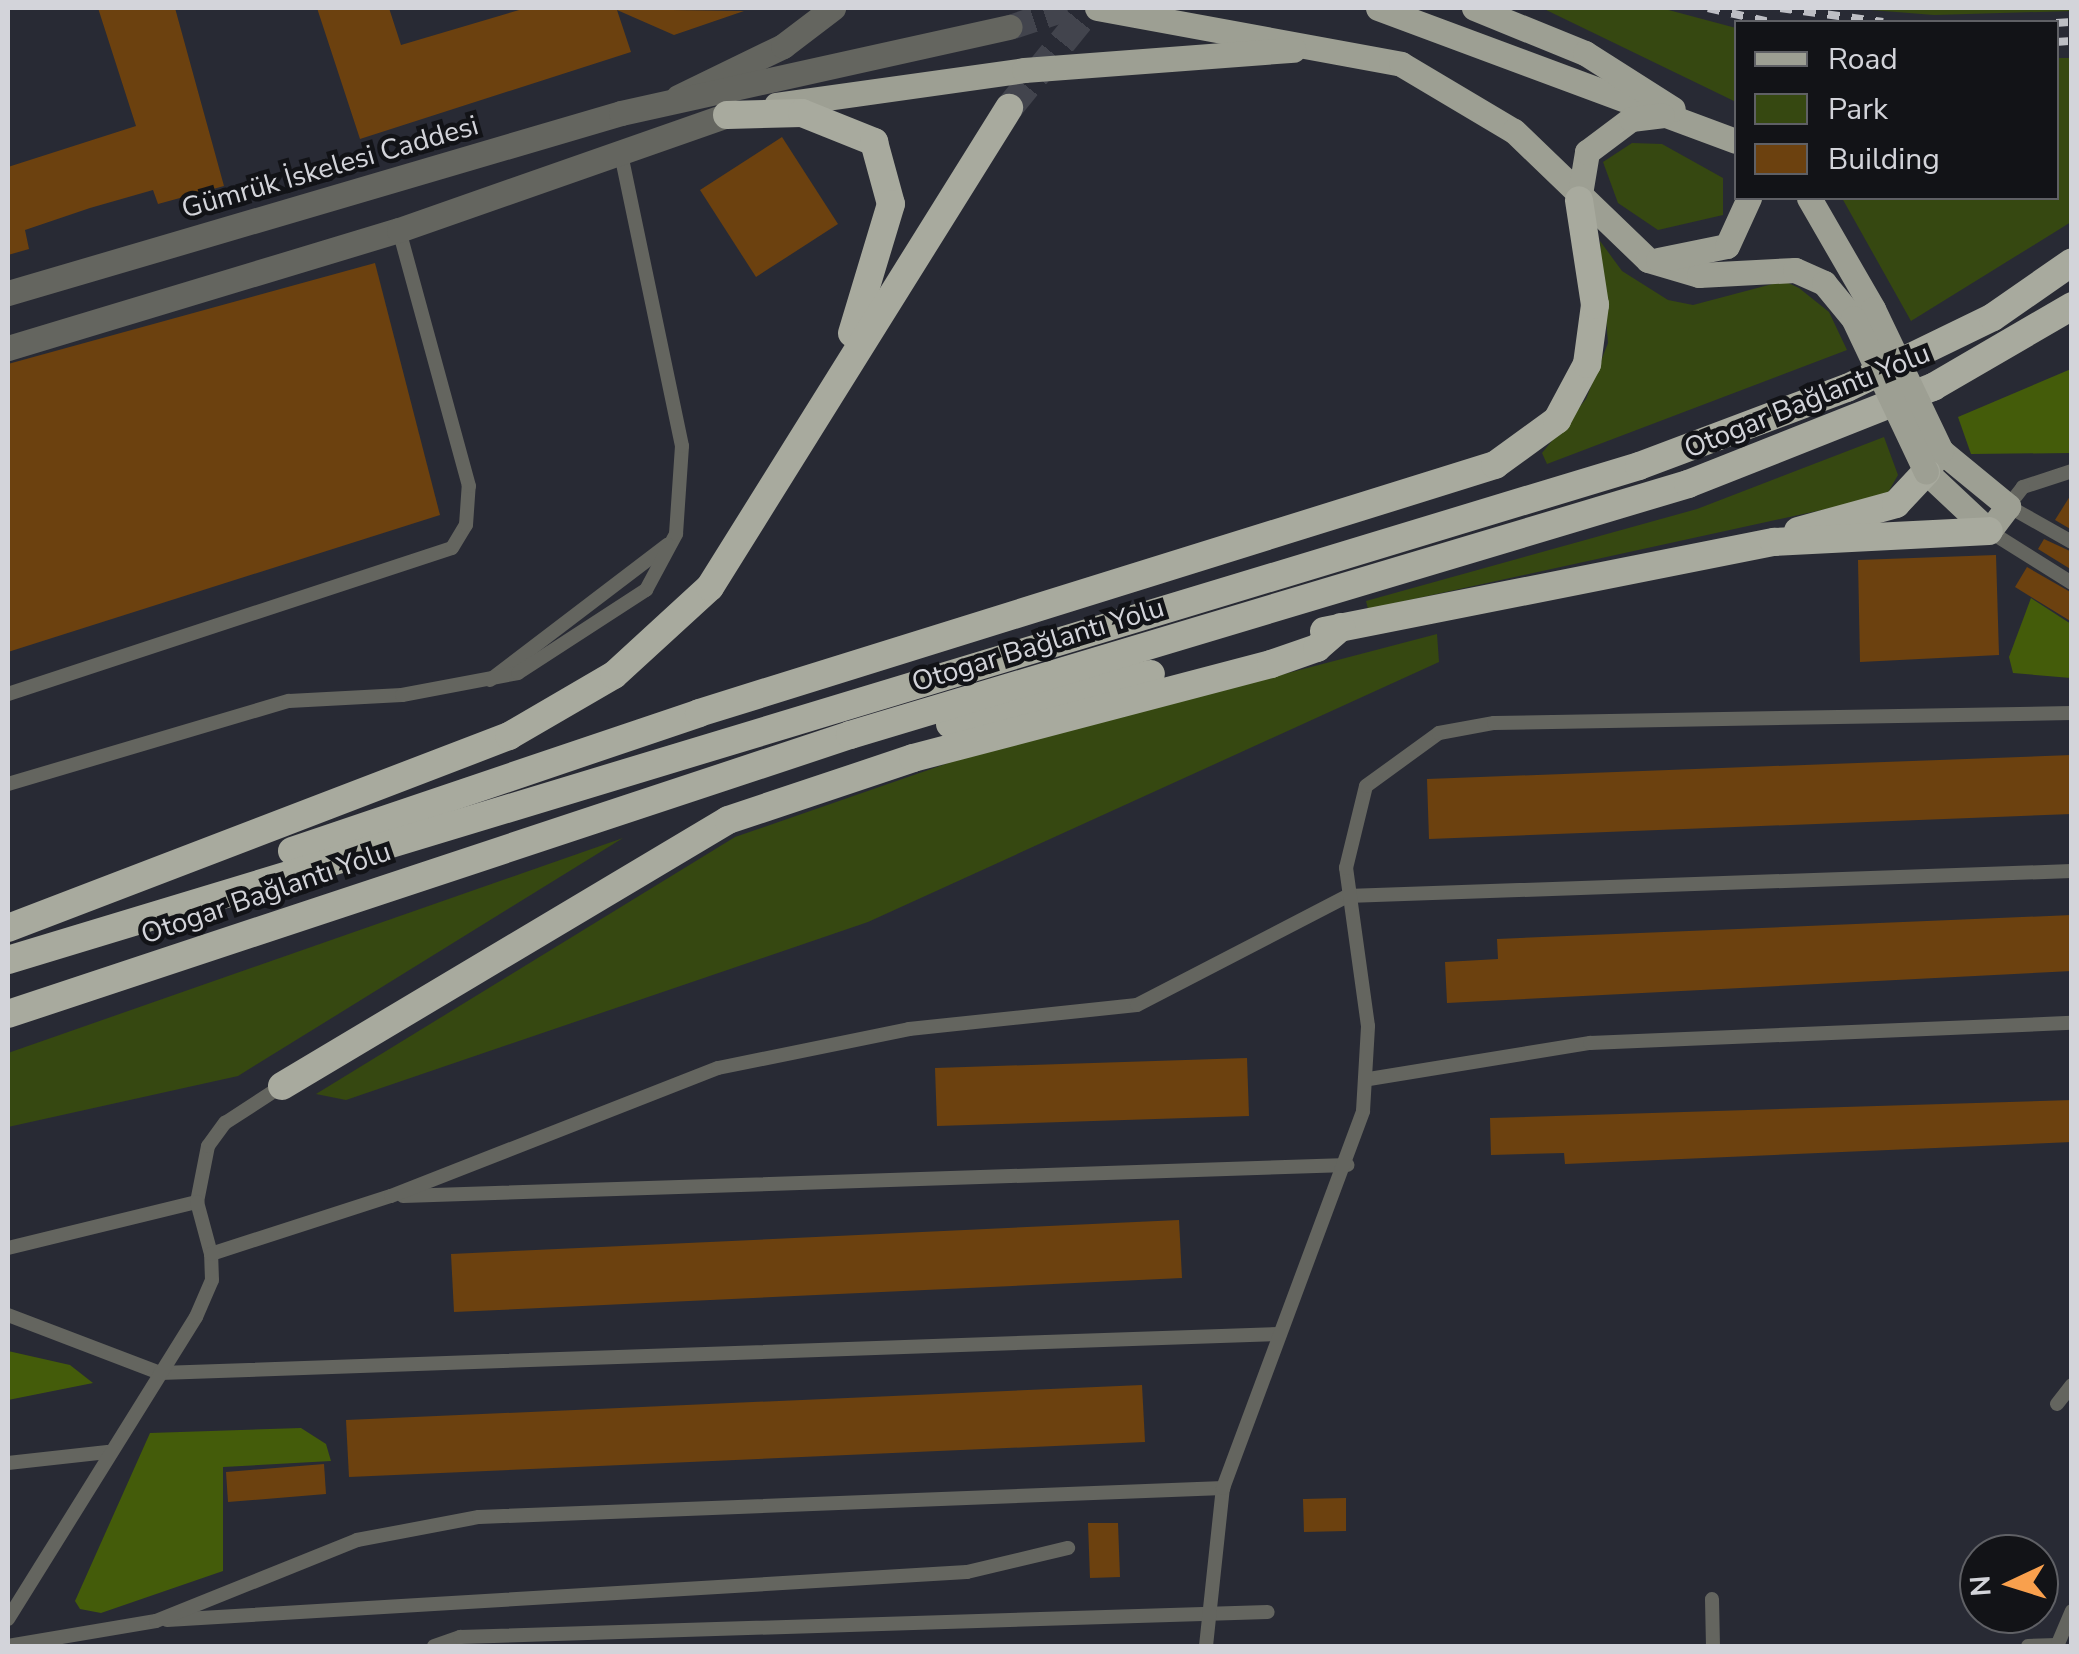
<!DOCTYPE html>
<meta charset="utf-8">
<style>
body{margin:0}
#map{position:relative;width:2079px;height:1654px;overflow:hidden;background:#282a34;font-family:"Nunito Sans",sans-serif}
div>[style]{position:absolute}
.green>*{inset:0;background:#364811}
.forest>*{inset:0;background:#445c0a}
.building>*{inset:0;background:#6c410f}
.minor-tunnel>*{height:25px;margin-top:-12.5px;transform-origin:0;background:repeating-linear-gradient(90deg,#42444d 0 25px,transparent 0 37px)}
.trunk-tunnel>*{height:28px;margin-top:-14px;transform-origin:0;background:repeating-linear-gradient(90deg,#42444d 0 28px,transparent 0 42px)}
.service>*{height:14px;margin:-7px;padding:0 7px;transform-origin:7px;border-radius:7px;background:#64655f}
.minor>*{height:25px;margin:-12.5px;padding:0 12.5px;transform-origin:12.5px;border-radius:12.5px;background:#64655f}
.primary>*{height:25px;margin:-12.5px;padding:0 12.5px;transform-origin:12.5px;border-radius:12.5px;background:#9d9f93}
.trunk>*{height:28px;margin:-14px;padding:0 14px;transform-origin:14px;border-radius:14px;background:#a8aa9e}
.rail>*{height:8px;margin-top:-4px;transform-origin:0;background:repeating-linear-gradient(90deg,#bdbec4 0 12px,transparent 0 24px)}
.primary-bridge>*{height:25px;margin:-12.5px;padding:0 12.5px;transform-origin:12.5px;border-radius:12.5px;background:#9d9f93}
span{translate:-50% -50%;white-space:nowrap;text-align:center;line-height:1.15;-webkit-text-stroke:9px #121317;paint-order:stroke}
.street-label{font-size:28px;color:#d3d4da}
.frame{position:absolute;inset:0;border:10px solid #d3d4da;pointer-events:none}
.legend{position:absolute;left:1734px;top:20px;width:325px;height:180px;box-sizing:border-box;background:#121317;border:2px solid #5f6065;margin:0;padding:12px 18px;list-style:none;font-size:30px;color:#d3d4da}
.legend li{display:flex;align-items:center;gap:20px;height:50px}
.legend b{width:50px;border:2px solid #5f6065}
.north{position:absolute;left:1959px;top:1534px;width:100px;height:100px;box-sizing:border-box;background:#121317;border:2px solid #5f6065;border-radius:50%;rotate:266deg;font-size:28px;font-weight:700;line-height:40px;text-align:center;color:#d3d4da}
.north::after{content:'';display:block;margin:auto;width:35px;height:45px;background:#f9a04d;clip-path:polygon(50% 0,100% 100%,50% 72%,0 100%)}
</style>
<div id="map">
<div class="green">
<i style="clip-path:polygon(1542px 8px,1661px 8px,1736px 28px,1736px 102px)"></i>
<i style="clip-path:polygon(1846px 8px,2071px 8px,2072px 11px,1934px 15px)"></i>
<i style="clip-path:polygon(2057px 58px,2071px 58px,2071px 222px,1911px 321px,1842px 198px,2056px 198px)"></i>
<i style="clip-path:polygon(1632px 143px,1662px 144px,1723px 178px,1723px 215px,1658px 230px,1618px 203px,1603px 162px)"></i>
<i style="clip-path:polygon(1600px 241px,1622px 271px,1668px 300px,1693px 305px,1784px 281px,1799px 288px,1829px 312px,1847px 350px,1547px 464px,1542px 453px,1586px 399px,1608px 343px)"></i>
<i style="clip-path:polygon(1884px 437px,1898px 475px,1886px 496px,1368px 609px,1366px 601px,1697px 509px)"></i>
<i style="clip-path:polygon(1437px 634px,1439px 662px,868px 922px,346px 1100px,316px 1094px,735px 837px,957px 760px)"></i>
<i style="clip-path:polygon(623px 838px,238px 1076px,8px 1127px,8px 1053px)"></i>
</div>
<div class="forest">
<i style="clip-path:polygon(2071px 369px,2071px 453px,1971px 454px,1958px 417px)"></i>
<i style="clip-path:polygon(2031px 598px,2071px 624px,2071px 678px,2013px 673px,2009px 657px)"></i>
<i style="clip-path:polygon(8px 1351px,70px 1365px,93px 1383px,8px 1400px)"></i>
<i style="clip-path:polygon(301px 1428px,326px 1444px,331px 1461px,223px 1467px,223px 1571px,101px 1613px,80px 1609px,75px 1601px,150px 1433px)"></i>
</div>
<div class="building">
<i style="clip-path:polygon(98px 8px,175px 8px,224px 186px,158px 204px,153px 190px,90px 208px,25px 230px,29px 249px,8px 255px,8px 167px,136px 126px)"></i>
<i style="clip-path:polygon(317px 8px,389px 8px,401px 45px,526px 8px,744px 11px,674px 35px,617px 10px,631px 52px,360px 139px)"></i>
<i style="clip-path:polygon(782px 137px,838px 224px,756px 277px,700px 190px)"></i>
<i style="clip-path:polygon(375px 263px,440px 515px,8px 652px,8px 364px)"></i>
<i style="clip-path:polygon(2072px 493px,2072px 530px,2055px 520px)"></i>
<i style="clip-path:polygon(2044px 539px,2072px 552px,2072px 570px,2038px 549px)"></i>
<i style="clip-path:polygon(1996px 555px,1999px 655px,1860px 662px,1858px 560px)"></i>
<i style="clip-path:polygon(2027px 567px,2072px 593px,2072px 622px,2015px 587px)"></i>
<i style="clip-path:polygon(2072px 755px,2072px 814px,1429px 839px,1427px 779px)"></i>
<i style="clip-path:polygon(2072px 915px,2072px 971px,1447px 1003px,1445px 962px,1498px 959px,1497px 939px)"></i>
<i style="clip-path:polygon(1247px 1058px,1249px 1116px,937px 1126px,935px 1068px)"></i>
<i style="clip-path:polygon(2072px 1100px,2072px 1142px,1565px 1164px,1564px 1153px,1491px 1155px,1490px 1118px)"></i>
<i style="clip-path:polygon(1179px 1220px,1182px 1278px,454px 1312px,451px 1254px)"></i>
<i style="clip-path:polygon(1142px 1385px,1145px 1442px,349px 1477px,346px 1420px)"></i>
<i style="clip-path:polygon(324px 1464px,326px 1494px,228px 1502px,226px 1472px)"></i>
<i style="clip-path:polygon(1346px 1498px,1346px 1531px,1304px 1532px,1303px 1499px)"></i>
<i style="clip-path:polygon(1088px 1523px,1118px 1523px,1120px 1577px,1090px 1578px)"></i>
</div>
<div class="minor-tunnel">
<i style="left:1010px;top:27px;width:60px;rotate:-18.4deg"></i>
</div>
<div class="trunk-tunnel">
<i style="left:1009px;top:108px;width:129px;rotate:-51deg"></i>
</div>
<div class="service">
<i style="left:2072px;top:471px;width:52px;rotate:161.9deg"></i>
<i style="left:2023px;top:487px;width:24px;rotate:128deg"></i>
<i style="left:2008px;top:506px;width:73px;rotate:29.4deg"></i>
<i style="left:1989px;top:531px;width:98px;rotate:32.1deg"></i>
<i style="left:490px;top:680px;width:223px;rotate:-37.3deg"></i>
<i style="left:8px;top:694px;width:467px;rotate:-18.2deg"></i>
<i style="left:452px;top:548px;width:27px;rotate:-59deg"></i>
<i style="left:466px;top:525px;width:39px;rotate:-86deg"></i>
<i style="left:469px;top:486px;width:265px;rotate:-105.3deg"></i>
<i style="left:8px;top:784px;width:293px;rotate:-16.5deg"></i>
<i style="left:289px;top:701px;width:113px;rotate:-3deg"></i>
<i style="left:402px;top:695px;width:118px;rotate:-10.7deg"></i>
<i style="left:518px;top:673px;width:153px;rotate:-33deg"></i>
<i style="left:646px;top:590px;width:64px;rotate:-61.8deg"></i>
<i style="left:676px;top:534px;width:88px;rotate:-86.1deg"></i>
<i style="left:682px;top:446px;width:299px;rotate:-101.8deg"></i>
<i style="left:1369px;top:1079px;width:224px;rotate:-9.3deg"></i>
<i style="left:1590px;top:1043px;width:482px;rotate:-2.4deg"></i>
<i style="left:403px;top:1196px;width:945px;rotate:-1.88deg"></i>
<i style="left:197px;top:1202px;width:57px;rotate:-78.9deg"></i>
<i style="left:208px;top:1146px;width:29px;rotate:-54deg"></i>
<i style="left:225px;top:1123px;width:68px;rotate:-33deg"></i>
<i style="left:8px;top:1248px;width:195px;rotate:-13.7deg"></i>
<i style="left:197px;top:1202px;width:54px;rotate:74.9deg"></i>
<i style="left:8px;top:1315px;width:163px;rotate:20.9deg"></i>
<i style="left:160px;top:1373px;width:1120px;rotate:-2deg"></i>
<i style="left:2057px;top:1404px;width:24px;rotate:-52deg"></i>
<i style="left:8px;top:1463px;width:100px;rotate:-6.3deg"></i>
<i style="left:1712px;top:1599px;width:47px;rotate:88.8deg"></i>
<i style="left:8px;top:1619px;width:356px;rotate:-58.1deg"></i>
<i style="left:196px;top:1317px;width:40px;rotate:-66.6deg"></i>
<i style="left:212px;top:1280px;width:26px;rotate:-92deg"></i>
<i style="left:211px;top:1254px;width:189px;rotate:-17.9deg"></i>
<i style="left:391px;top:1196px;width:351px;rotate:-21.4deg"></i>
<i style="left:718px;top:1068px;width:195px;rotate:-11.5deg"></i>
<i style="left:909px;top:1029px;width:229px;rotate:-6deg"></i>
<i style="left:1137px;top:1005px;width:237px;rotate:-27.4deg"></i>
<i style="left:1347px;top:896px;width:725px;rotate:-1.97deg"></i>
<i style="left:167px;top:1620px;width:801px;rotate:-3.43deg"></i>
<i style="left:967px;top:1572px;width:104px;rotate:-13.4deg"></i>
<i style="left:8px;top:1646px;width:150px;rotate:-9.6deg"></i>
<i style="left:156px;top:1621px;width:217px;rotate:-21.9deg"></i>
<i style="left:357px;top:1540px;width:124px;rotate:-10.7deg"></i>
<i style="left:479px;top:1517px;width:745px;rotate:-2.23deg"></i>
<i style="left:434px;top:1646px;width:28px;rotate:-19deg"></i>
<i style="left:460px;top:1637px;width:808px;rotate:-1.77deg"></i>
<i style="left:1206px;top:1646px;width:159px;rotate:-83.9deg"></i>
<i style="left:1223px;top:1488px;width:402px;rotate:-69.6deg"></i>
<i style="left:1363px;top:1111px;width:85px;rotate:-86.6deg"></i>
<i style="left:1368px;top:1026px;width:160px;rotate:-97.9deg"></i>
<i style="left:1346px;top:868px;width:84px;rotate:-76.3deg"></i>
<i style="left:1366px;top:786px;width:90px;rotate:-36deg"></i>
<i style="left:1439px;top:733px;width:56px;rotate:-10.3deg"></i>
<i style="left:1494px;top:723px;width:578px;rotate:-0.99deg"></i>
<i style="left:2028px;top:1646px;width:29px;rotate:-2deg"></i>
<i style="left:2057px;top:1646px;width:38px;rotate:-67deg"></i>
</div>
<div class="minor">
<i style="left:678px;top:97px;width:117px;rotate:-25.9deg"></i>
<i style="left:783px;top:46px;width:63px;rotate:-37.2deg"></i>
<i style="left:8px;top:293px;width:639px;rotate:-16.36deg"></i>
<i style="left:621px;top:113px;width:398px;rotate:-12.5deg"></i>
<i style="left:8px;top:348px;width:408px;rotate:-16.8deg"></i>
<i style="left:399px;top:230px;width:348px;rotate:-19.3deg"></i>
</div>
<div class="primary">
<i style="left:1097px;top:8px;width:309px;rotate:10.4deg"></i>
<i style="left:1401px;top:64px;width:131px;rotate:30.7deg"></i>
<i style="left:1514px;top:131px;width:186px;rotate:43.9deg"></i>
<i style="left:1648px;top:260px;width:53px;rotate:16.4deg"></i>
<i style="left:1699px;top:275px;width:96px;rotate:-3deg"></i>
<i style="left:1795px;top:270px;width:32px;rotate:24deg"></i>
<i style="left:1824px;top:283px;width:45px;rotate:50.4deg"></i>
<i style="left:1378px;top:8px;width:382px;rotate:20.4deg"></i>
<i style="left:1474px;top:8px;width:120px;rotate:22.1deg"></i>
<i style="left:1585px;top:53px;width:104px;rotate:32.5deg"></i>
<i style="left:776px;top:105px;width:250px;rotate:-8deg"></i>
<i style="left:1024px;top:70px;width:270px;rotate:-4.3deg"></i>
<i style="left:1809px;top:198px;width:128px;rotate:60deg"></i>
<i style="left:1579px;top:200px;width:49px;rotate:-80.5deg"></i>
<i style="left:1587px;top:152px;width:55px;rotate:-36.9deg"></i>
<i style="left:1631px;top:119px;width:31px;rotate:-7deg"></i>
<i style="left:1658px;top:260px;width:70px;rotate:-11.5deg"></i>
<i style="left:1727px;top:246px;width:53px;rotate:-65.4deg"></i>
<i style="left:1941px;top:451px;width:87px;rotate:39.4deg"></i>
<i style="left:2008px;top:506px;width:31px;rotate:127deg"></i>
<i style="left:1989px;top:531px;width:86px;rotate:-136.9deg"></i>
<i style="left:1926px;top:472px;width:26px;rotate:-54deg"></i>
</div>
<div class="trunk">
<i style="left:727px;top:115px;width:75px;rotate:-1.5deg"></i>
<i style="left:802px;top:113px;width:78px;rotate:21.9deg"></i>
<i style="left:874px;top:142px;width:64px;rotate:74.7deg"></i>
<i style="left:891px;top:204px;width:135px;rotate:106.8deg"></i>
<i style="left:1798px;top:531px;width:102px;rotate:-15.4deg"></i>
<i style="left:1896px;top:504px;width:44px;rotate:-46.8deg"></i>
<i style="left:1324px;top:631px;width:459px;rotate:-11.2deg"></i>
<i style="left:1774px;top:542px;width:215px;rotate:-2.9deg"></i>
<i style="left:950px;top:724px;width:207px;rotate:-14deg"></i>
<i style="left:292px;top:851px;width:430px;rotate:-18.7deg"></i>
<i style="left:699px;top:713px;width:834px;rotate:-17.3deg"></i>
<i style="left:1495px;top:465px;width:77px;rotate:-36deg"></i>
<i style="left:1557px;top:420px;width:64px;rotate:-61.8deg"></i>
<i style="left:1587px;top:364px;width:60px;rotate:-82.3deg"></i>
<i style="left:1595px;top:305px;width:106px;rotate:-98.7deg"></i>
<i style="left:8px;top:928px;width:537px;rotate:-20.97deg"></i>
<i style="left:509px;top:736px;width:121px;rotate:-30.2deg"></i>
<i style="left:614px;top:675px;width:130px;rotate:-42.5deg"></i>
<i style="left:710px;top:587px;width:565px;rotate:-58.03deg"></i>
<i style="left:8px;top:960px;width:1704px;rotate:-16.85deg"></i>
<i style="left:1639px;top:466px;width:222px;rotate:-20.6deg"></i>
<i style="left:1847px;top:388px;width:162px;rotate:-25.9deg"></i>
<i style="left:1993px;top:317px;width:96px;rotate:-34.8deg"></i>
<i style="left:8px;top:1014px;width:887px;rotate:-18.33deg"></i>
<i style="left:850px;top:735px;width:875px;rotate:-16.67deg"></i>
<i style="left:1688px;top:484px;width:264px;rotate:-21.6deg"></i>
<i style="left:1933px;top:387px;width:161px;rotate:-30.2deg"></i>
<i style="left:282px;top:1086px;width:519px;rotate:-30.81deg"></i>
<i style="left:728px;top:820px;width:195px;rotate:-18.5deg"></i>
<i style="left:913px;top:758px;width:370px;rotate:-14.7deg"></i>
<i style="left:1271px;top:664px;width:49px;rotate:-19.2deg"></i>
<i style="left:1317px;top:648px;width:32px;rotate:-41deg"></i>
</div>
<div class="rail">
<i style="left:1708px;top:8px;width:64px;rotate:12.7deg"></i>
<i style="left:1780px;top:8px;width:104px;rotate:7.7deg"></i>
<i style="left:2056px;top:23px;width:16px;rotate:-4deg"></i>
<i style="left:2056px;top:42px;width:16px;rotate:-4deg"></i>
</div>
<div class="primary-bridge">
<i style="left:1873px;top:309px;width:157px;rotate:64.4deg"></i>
<i style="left:1853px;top:318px;width:170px;rotate:64.6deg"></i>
</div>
<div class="street-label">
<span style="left:330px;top:167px;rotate:-16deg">Gümrük İskelesi Caddesi</span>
<span style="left:1807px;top:401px;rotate:-22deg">Otogar Bağlantı Yolu</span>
<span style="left:1038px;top:645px;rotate:-17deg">Otogar Bağlantı Yolu</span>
<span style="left:266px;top:893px;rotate:-19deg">Otogar Bağlantı Yolu</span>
</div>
<div class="frame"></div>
<ul class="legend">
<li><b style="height:12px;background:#9d9f93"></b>Road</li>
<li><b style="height:28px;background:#364811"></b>Park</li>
<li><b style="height:28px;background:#6c410f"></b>Building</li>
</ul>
<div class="north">N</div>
</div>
